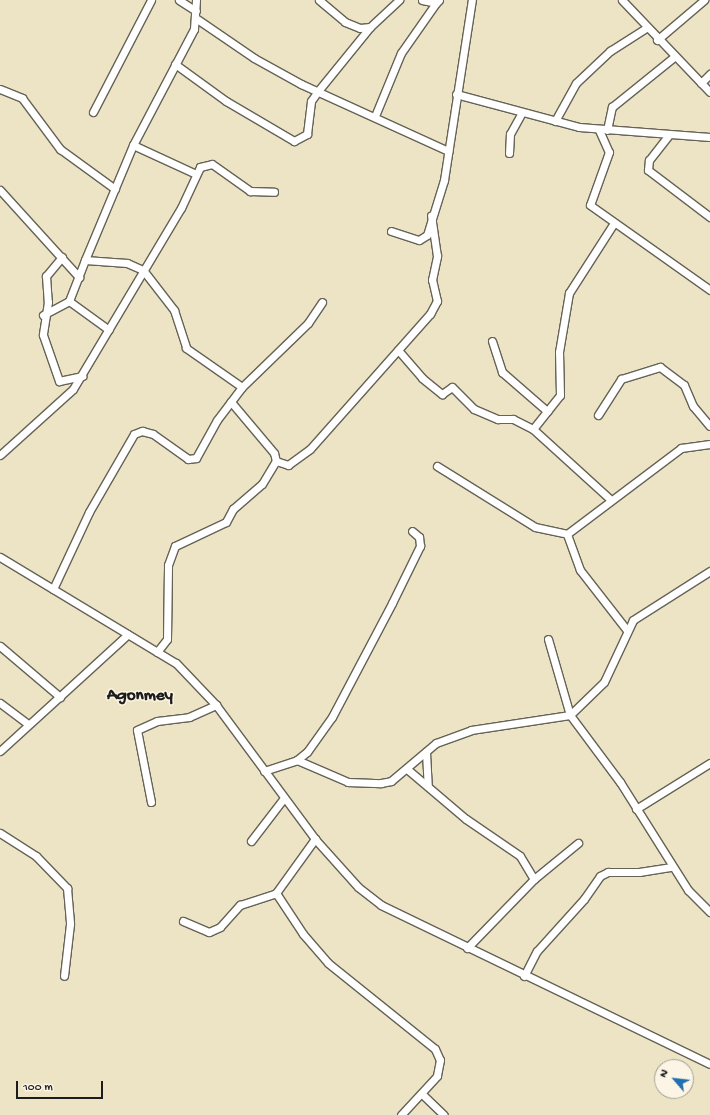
<!DOCTYPE html>
<style>
body{margin:0}
#map{position:relative;width:710px;height:1115px;overflow:hidden;background:#ece4c4;font-family:"Gochi Hand",sans-serif}
div>[style]{position:absolute}
.roads{filter:drop-shadow(1px 0 #656257) drop-shadow(-1px 0 #656257) drop-shadow(0 1px #656257) drop-shadow(0 -1px #656257)}
.minor>*{height:7px;margin:-3.5px;padding:0 3.5px;transform-origin:3.5px;border-radius:3.5px;background:#fff}
span{translate:-50% -50%;white-space:nowrap;text-align:center;line-height:1.15;-webkit-text-stroke:3px #fcf5e5;paint-order:stroke}
.quarter-label{font-size:17px;color:#1c1c1c;font-weight:700}
.north{position:absolute;left:654px;top:1059px;width:40px;height:40px;box-sizing:border-box;background:#fcf5e5;border:1px solid #a29e95;border-radius:50%;rotate:298deg;font-size:11px;font-weight:700;line-height:16px;text-align:center;color:#1c1c1c}
.north::after{content:'';display:block;margin:auto;width:14px;height:18px;background:#1f6fb2;clip-path:polygon(50% 0,100% 100%,50% 72%,0 100%)}
.scale{position:absolute;left:16px;top:1081px;width:87px;height:18px;box-sizing:border-box;border:2px solid #1c1c1c;border-top:0;padding-left:5px;font-size:12px;line-height:14px;white-space:nowrap;color:#1c1c1c;-webkit-text-stroke:3px #fcf5e5;paint-order:stroke}
</style>
<div id="map">
<div class="roads">
<div class="minor">
<i style="left:179px;top:0;width:20px;rotate:33deg"></i>
<i style="left:196px;top:0;width:29px;rotate:94deg"></i>
<i style="left:194px;top:29px;width:131px;rotate:117.7deg"></i>
<i style="left:133px;top:145px;width:125px;rotate:112.7deg"></i>
<i style="left:85px;top:260px;width:42px;rotate:4.1deg"></i>
<i style="left:127px;top:263px;width:17px;rotate:24deg"></i>
<i style="left:143px;top:270px;width:51px;rotate:52.2deg"></i>
<i style="left:174px;top:310px;width:40px;rotate:72deg"></i>
<i style="left:186px;top:348px;width:68px;rotate:34.9deg"></i>
<i style="left:319px;top:0;width:34px;rotate:40deg"></i>
<i style="left:345px;top:22px;width:16px;rotate:22deg"></i>
<i style="left:360px;top:28px;width:10px;rotate:-6deg"></i>
<i style="left:370px;top:27px;width:40px;rotate:-43deg"></i>
<i style="left:422px;top:0;width:14px;rotate:12deg"></i>
<i style="left:436px;top:3px;width:4px;rotate:-45deg"></i>
<i style="left:622px;top:0;width:127px;rotate:46.3deg"></i>
<i style="left:197px;top:19px;width:69px;rotate:34.4deg"></i>
<i style="left:254px;top:58px;width:54px;rotate:29deg"></i>
<i style="left:301px;top:84px;width:162px;rotate:24.5deg"></i>
<i style="left:657px;top:40px;width:62px;rotate:-40.4deg"></i>
<i style="left:175px;top:64px;width:63px;rotate:36deg"></i>
<i style="left:226px;top:101px;width:79px;rotate:30.5deg"></i>
<i style="left:294px;top:141px;width:15px;rotate:-28deg"></i>
<i style="left:307px;top:134px;width:33px;rotate:-83deg"></i>
<i style="left:311px;top:101px;width:12px;rotate:-55deg"></i>
<i style="left:318px;top:91px;width:82px;rotate:-50.9deg"></i>
<i style="left:701px;top:83px;width:13px;rotate:-45deg"></i>
<i style="left:0;top:89px;width:24px;rotate:22deg"></i>
<i style="left:22px;top:98px;width:64px;rotate:53.3deg"></i>
<i style="left:60px;top:149px;width:68px;rotate:36deg"></i>
<i style="left:456px;top:94px;width:127px;rotate:15deg"></i>
<i style="left:579px;top:127px;width:131px;rotate:4.4deg"></i>
<i style="left:93px;top:112px;width:126px;rotate:-62.6deg"></i>
<i style="left:375px;top:116px;width:68px;rotate:-67.6deg"></i>
<i style="left:401px;top:53px;width:61px;rotate:-55deg"></i>
<i style="left:555px;top:121px;width:43px;rotate:-61.1deg"></i>
<i style="left:576px;top:83px;width:47px;rotate:-43.3deg"></i>
<i style="left:610px;top:51px;width:43px;rotate:-32.6deg"></i>
<i style="left:599px;top:130px;width:24px;rotate:66deg"></i>
<i style="left:609px;top:152px;width:56px;rotate:109.7deg"></i>
<i style="left:590px;top:205px;width:147px;rotate:35.3deg"></i>
<i style="left:607px;top:130px;width:24px;rotate:-78deg"></i>
<i style="left:612px;top:107px;width:80px;rotate:-38.9deg"></i>
<i style="left:668px;top:136px;width:31px;rotate:128deg"></i>
<i style="left:649px;top:160px;width:10px;rotate:96deg"></i>
<i style="left:648px;top:170px;width:78px;rotate:37.2deg"></i>
<i style="left:133px;top:145px;width:69px;rotate:24.7deg"></i>
<i style="left:509px;top:153px;width:19px;rotate:-87deg"></i>
<i style="left:510px;top:134px;width:23px;rotate:-61deg"></i>
<i style="left:0;top:190px;width:118px;rotate:47.8deg"></i>
<i style="left:391px;top:231px;width:29px;rotate:18deg"></i>
<i style="left:419px;top:240px;width:9px;rotate:-32deg"></i>
<i style="left:427px;top:235px;width:58px;rotate:-72.8deg"></i>
<i style="left:444px;top:180px;width:182px;rotate:-81.2deg"></i>
<i style="left:62px;top:257px;width:25px;rotate:130deg"></i>
<i style="left:46px;top:276px;width:26px;rotate:86deg"></i>
<i style="left:48px;top:302px;width:33px;rotate:99deg"></i>
<i style="left:43px;top:335px;width:49px;rotate:70.8deg"></i>
<i style="left:59px;top:381px;width:24px;rotate:-12deg"></i>
<i style="left:69px;top:301px;width:49px;rotate:35.9deg"></i>
<i style="left:43px;top:315px;width:30px;rotate:-28deg"></i>
<i style="left:69px;top:301px;width:44px;rotate:-68.7deg"></i>
<i style="left:492px;top:341px;width:33px;rotate:72deg"></i>
<i style="left:502px;top:372px;width:60px;rotate:40.9deg"></i>
<i style="left:398px;top:350px;width:37px;rotate:49deg"></i>
<i style="left:422px;top:378px;width:26px;rotate:39deg"></i>
<i style="left:442px;top:394px;width:12px;rotate:-35deg"></i>
<i style="left:452px;top:387px;width:31px;rotate:45deg"></i>
<i style="left:474px;top:409px;width:26px;rotate:23deg"></i>
<i style="left:498px;top:419px;width:15px"></i>
<i style="left:513px;top:419px;width:22px;rotate:27deg"></i>
<i style="left:598px;top:415px;width:43px;rotate:-57.4deg"></i>
<i style="left:621px;top:379px;width:41px;rotate:-17.1deg"></i>
<i style="left:660px;top:367px;width:30px;rotate:37deg"></i>
<i style="left:684px;top:385px;width:23px;rotate:67deg"></i>
<i style="left:693px;top:406px;width:26px;rotate:50deg"></i>
<i style="left:0;top:455px;width:98px;rotate:-42.1deg"></i>
<i style="left:73px;top:389px;width:211px;rotate:-59.2deg"></i>
<i style="left:181px;top:208px;width:45px;rotate:-65.1deg"></i>
<i style="left:200px;top:167px;width:12px;rotate:-14deg"></i>
<i style="left:212px;top:164px;width:47px;rotate:35.4deg"></i>
<i style="left:250px;top:191px;width:24px;rotate:2deg"></i>
<i style="left:276px;top:461px;width:13px;rotate:18deg"></i>
<i style="left:288px;top:465px;width:27px;rotate:-36deg"></i>
<i style="left:310px;top:449px;width:181px;rotate:-48.4deg"></i>
<i style="left:430px;top:314px;width:15px;rotate:-62deg"></i>
<i style="left:437px;top:301px;width:22px;rotate:-103deg"></i>
<i style="left:432px;top:280px;width:25px;rotate:-78deg"></i>
<i style="left:437px;top:256px;width:41px;rotate:-98.3deg"></i>
<i style="left:437px;top:466px;width:115px;rotate:31.9deg"></i>
<i style="left:535px;top:527px;width:33px;rotate:12deg"></i>
<i style="left:611px;top:500px;width:105px;rotate:-137.7deg"></i>
<i style="left:533px;top:429px;width:43px;rotate:-51.5deg"></i>
<i style="left:560px;top:395px;width:43px;rotate:-91.3deg"></i>
<i style="left:559px;top:352px;width:60px;rotate:-80.4deg"></i>
<i style="left:569px;top:293px;width:83px;rotate:-57.3deg"></i>
<i style="left:0;top:557px;width:205px;rotate:31.1deg"></i>
<i style="left:176px;top:663px;width:58px;rotate:46.4deg"></i>
<i style="left:216px;top:705px;width:167px;rotate:53.5deg"></i>
<i style="left:315px;top:839px;width:64px;rotate:48.1deg"></i>
<i style="left:358px;top:887px;width:29px;rotate:38deg"></i>
<i style="left:381px;top:905px;width:365px;rotate:25.8deg"></i>
<i style="left:53px;top:589px;width:85px;rotate:-64.9deg"></i>
<i style="left:89px;top:512px;width:90px;rotate:-60deg"></i>
<i style="left:134px;top:434px;width:9px;rotate:-21deg"></i>
<i style="left:142px;top:431px;width:11px;rotate:15deg"></i>
<i style="left:153px;top:434px;width:43px;rotate:35.5deg"></i>
<i style="left:188px;top:459px;width:8px;rotate:-7deg"></i>
<i style="left:196px;top:458px;width:43px;rotate:-61.1deg"></i>
<i style="left:217px;top:420px;width:41px;rotate:-52.9deg"></i>
<i style="left:242px;top:387px;width:92px;rotate:-44.1deg"></i>
<i style="left:308px;top:323px;width:25px;rotate:-56deg"></i>
<i style="left:626px;top:629px;width:75px;rotate:-127.9deg"></i>
<i style="left:580px;top:570px;width:38px;rotate:-110deg"></i>
<i style="left:567px;top:534px;width:143px;rotate:-37deg"></i>
<i style="left:681px;top:448px;width:29px;rotate:-8deg"></i>
<i style="left:548px;top:639px;width:79px;rotate:73.9deg"></i>
<i style="left:570px;top:715px;width:84px;rotate:53.3deg"></i>
<i style="left:620px;top:782px;width:128px;rotate:57.8deg"></i>
<i style="left:688px;top:890px;width:31px;rotate:45deg"></i>
<i style="left:0;top:646px;width:79px;rotate:40.4deg"></i>
<i style="left:157px;top:652px;width:16px;rotate:-52deg"></i>
<i style="left:167px;top:639px;width:74px;rotate:-89.2deg"></i>
<i style="left:168px;top:565px;width:20px;rotate:-70deg"></i>
<i style="left:175px;top:546px;width:56px;rotate:-25.2deg"></i>
<i style="left:226px;top:522px;width:15px;rotate:-62deg"></i>
<i style="left:233px;top:509px;width:38px;rotate:-41deg"></i>
<i style="left:262px;top:484px;width:27px;rotate:-59deg"></i>
<i style="left:276px;top:461px;width:8px;rotate:-104deg"></i>
<i style="left:274px;top:453px;width:67px;rotate:-130.1deg"></i>
<i style="left:0;top:703px;width:35px;rotate:37deg"></i>
<i style="left:0;top:751px;width:173px;rotate:-42.4deg"></i>
<i style="left:426px;top:752px;width:34px;rotate:87deg"></i>
<i style="left:297px;top:760px;width:13px;rotate:-39deg"></i>
<i style="left:307px;top:752px;width:43px;rotate:-54.5deg"></i>
<i style="left:332px;top:717px;width:129px;rotate:-62.2deg"></i>
<i style="left:392px;top:603px;width:64px;rotate:-63.8deg"></i>
<i style="left:420px;top:546px;width:9px;rotate:-96deg"></i>
<i style="left:419px;top:537px;width:9px;rotate:-139deg"></i>
<i style="left:407px;top:769px;width:77px;rotate:40.3deg"></i>
<i style="left:466px;top:819px;width:65px;rotate:34.4deg"></i>
<i style="left:520px;top:856px;width:27px;rotate:59deg"></i>
<i style="left:264px;top:771px;width:35px;rotate:-18deg"></i>
<i style="left:297px;top:760px;width:56px;rotate:23.3deg"></i>
<i style="left:348px;top:782px;width:33px;rotate:2deg"></i>
<i style="left:381px;top:783px;width:10px;rotate:-11deg"></i>
<i style="left:391px;top:781px;width:59px;rotate:-40.2deg"></i>
<i style="left:436px;top:743px;width:37px;rotate:-20deg"></i>
<i style="left:471px;top:730px;width:100px;rotate:-8.6deg"></i>
<i style="left:570px;top:715px;width:47px;rotate:-44.1deg"></i>
<i style="left:604px;top:682px;width:68px;rotate:-64.9deg"></i>
<i style="left:633px;top:620px;width:91px;rotate:-32.5deg"></i>
<i style="left:151px;top:802px;width:73px;rotate:-101deg"></i>
<i style="left:137px;top:730px;width:22px;rotate:-24deg"></i>
<i style="left:157px;top:721px;width:32px;rotate:-7deg"></i>
<i style="left:189px;top:717px;width:30px;rotate:-24deg"></i>
<i style="left:636px;top:809px;width:87px;rotate:-31.9deg"></i>
<i style="left:0;top:833px;width:43px;rotate:32.6deg"></i>
<i style="left:36px;top:856px;width:45px;rotate:45.9deg"></i>
<i style="left:67px;top:888px;width:36px;rotate:85deg"></i>
<i style="left:70px;top:924px;width:52px;rotate:96.6deg"></i>
<i style="left:251px;top:841px;width:54px;rotate:-52.5deg"></i>
<i style="left:276px;top:893px;width:49px;rotate:56.6deg"></i>
<i style="left:303px;top:934px;width:38px;rotate:49deg"></i>
<i style="left:328px;top:963px;width:137px;rotate:38.8deg"></i>
<i style="left:435px;top:1049px;width:12px;rotate:66deg"></i>
<i style="left:440px;top:1060px;width:16px;rotate:101deg"></i>
<i style="left:437px;top:1076px;width:53px;rotate:132.7deg"></i>
<i style="left:183px;top:921px;width:28px;rotate:23deg"></i>
<i style="left:209px;top:932px;width:12px;rotate:-24deg"></i>
<i style="left:220px;top:927px;width:30px;rotate:-48deg"></i>
<i style="left:240px;top:905px;width:38px;rotate:-18deg"></i>
<i style="left:276px;top:893px;width:67px;rotate:-54.2deg"></i>
<i style="left:467px;top:948px;width:96px;rotate:-45.8deg"></i>
<i style="left:534px;top:879px;width:57px;rotate:-39.3deg"></i>
<i style="left:524px;top:976px;width:28px;rotate:-63deg"></i>
<i style="left:537px;top:951px;width:70px;rotate:-47.9deg"></i>
<i style="left:584px;top:899px;width:28px;rotate:-55deg"></i>
<i style="left:600px;top:876px;width:9px;rotate:-27deg"></i>
<i style="left:608px;top:872px;width:31px"></i>
<i style="left:639px;top:872px;width:33px;rotate:-9deg"></i>
<i style="left:422px;top:1094px;width:30px;rotate:44deg"></i>
</div>
</div>
<div class="quarter-label">
<span style="left:140px;top:697px">Agonmey</span>
</div>
<div class="north">N</div>
<div class="scale">100 m</div>
</div>
